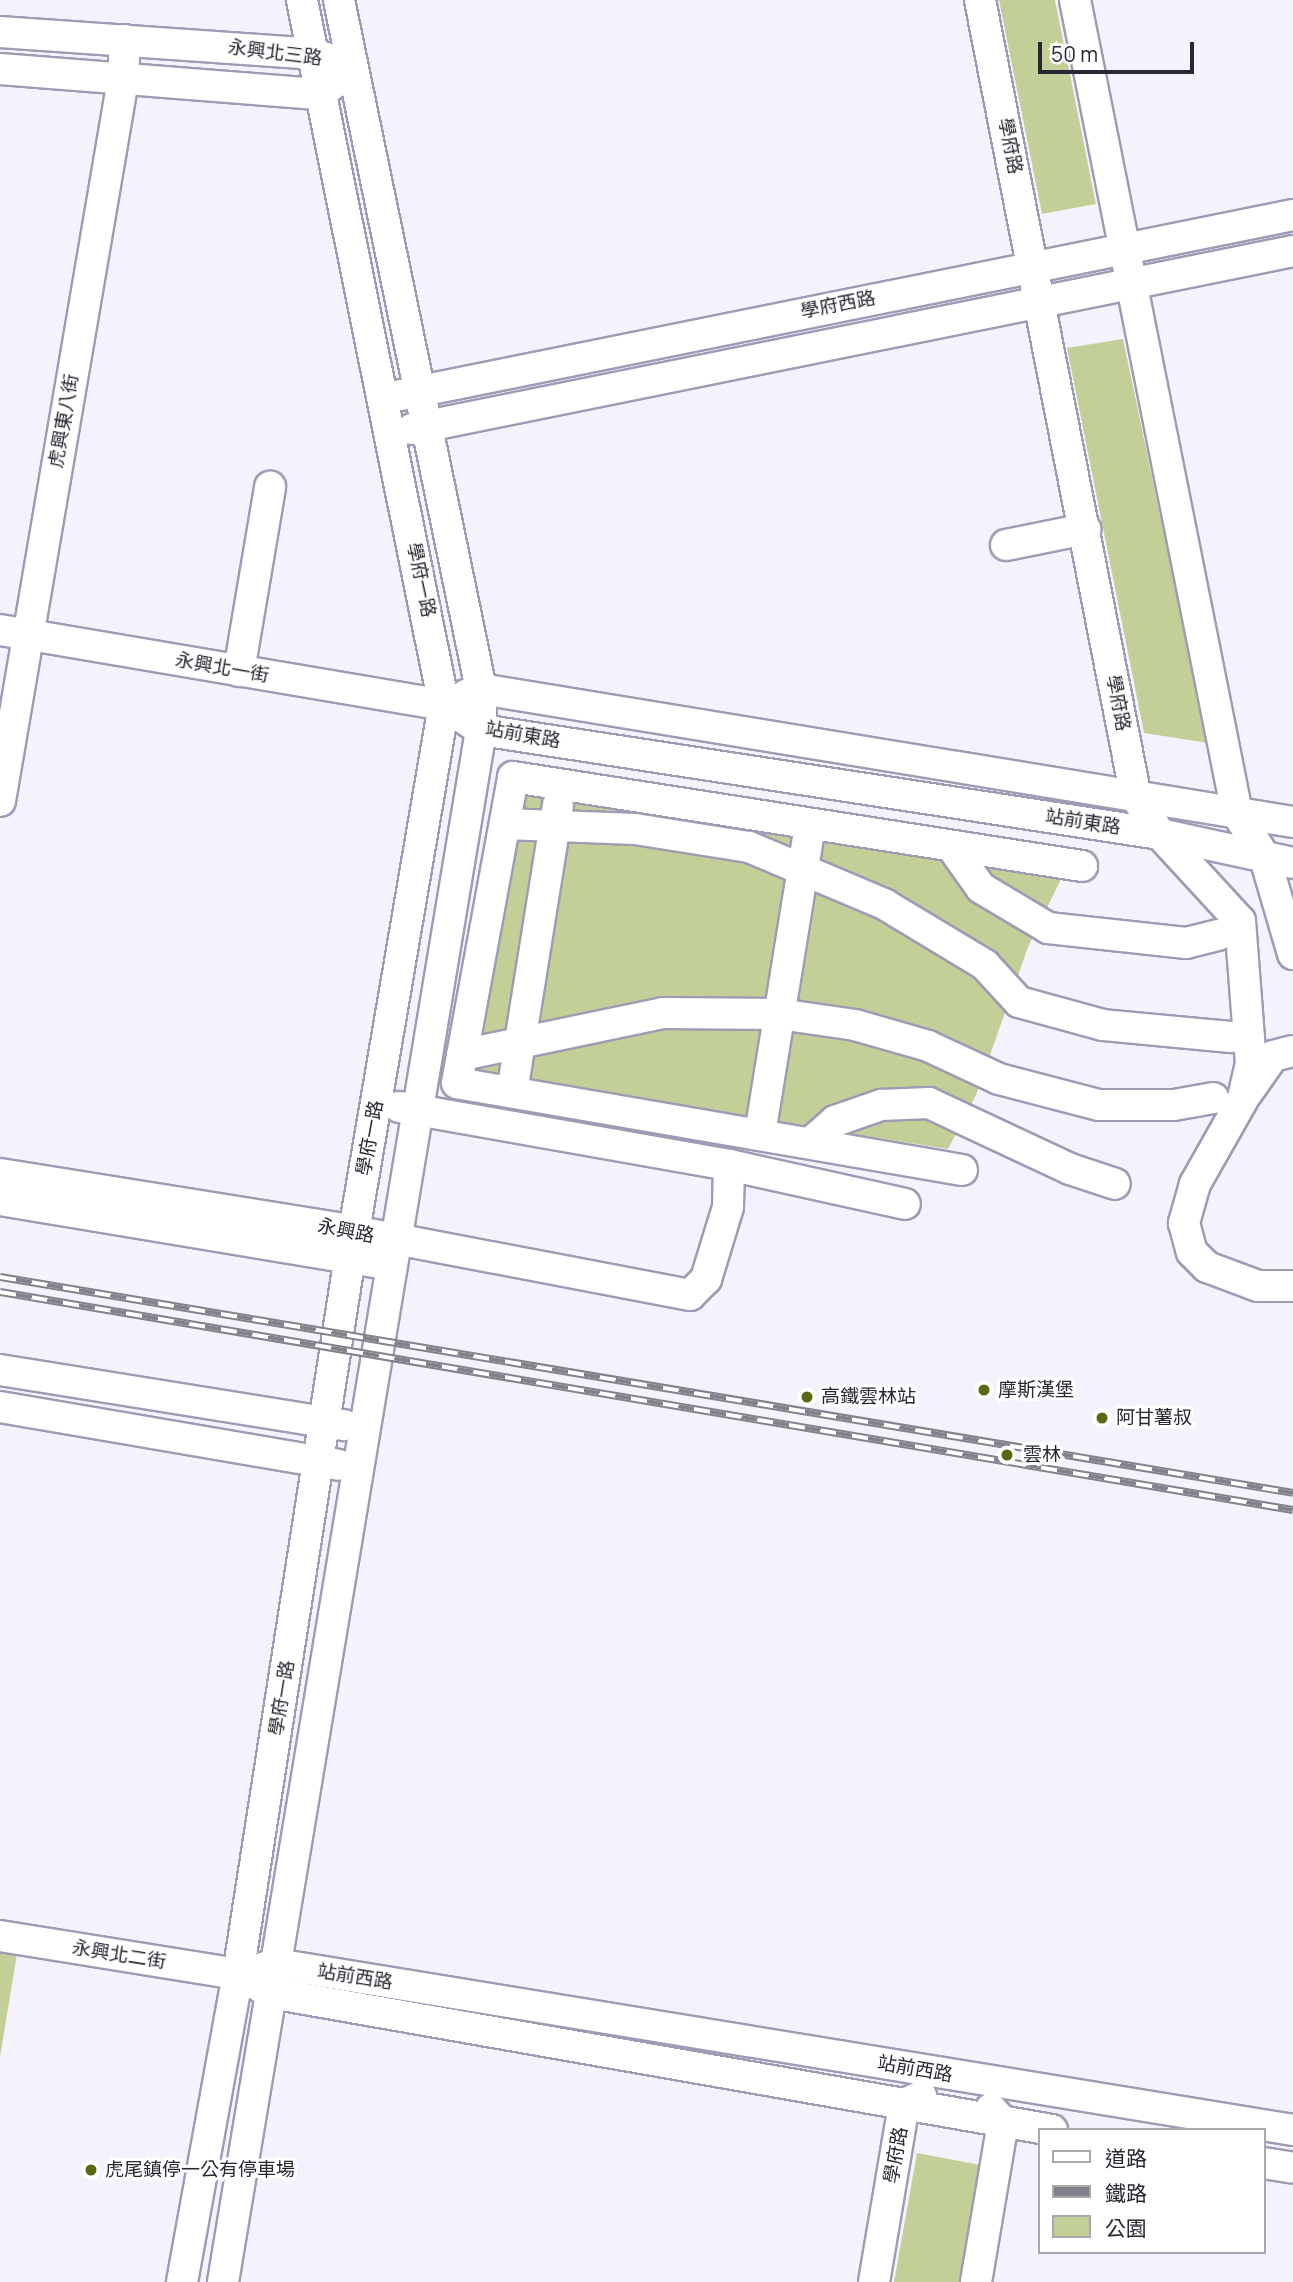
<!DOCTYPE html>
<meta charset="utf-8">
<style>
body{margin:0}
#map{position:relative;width:1293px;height:2282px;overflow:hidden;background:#f5f2fe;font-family:Manrope,"Noto Sans TC",sans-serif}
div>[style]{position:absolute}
.green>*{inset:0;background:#c2d097}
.roads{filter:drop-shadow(2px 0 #a09ab5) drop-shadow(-2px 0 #a09ab5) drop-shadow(0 2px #a09ab5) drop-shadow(0 -2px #a09ab5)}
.minor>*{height:30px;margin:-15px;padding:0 15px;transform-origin:15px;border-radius:15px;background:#fff}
.rail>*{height:8px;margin-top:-4px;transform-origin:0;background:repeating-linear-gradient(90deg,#fff 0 16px,#83818c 0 32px);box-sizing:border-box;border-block:2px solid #83818c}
.dots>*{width:19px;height:19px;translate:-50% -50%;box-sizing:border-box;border:4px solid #fff;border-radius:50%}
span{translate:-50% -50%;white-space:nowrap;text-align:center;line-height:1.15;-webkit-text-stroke:6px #fff;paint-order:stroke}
.street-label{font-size:19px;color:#292732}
.poi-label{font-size:19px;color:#292732}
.left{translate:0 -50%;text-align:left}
.legend{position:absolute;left:1038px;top:2128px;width:228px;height:126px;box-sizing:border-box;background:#fff;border:2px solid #a9a9ad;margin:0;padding:9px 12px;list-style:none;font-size:21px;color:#292732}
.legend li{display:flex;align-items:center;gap:14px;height:35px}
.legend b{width:35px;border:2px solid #a9a9ad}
.scale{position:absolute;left:1038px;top:42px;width:156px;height:32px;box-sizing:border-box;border:4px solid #292732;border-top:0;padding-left:9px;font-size:21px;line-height:24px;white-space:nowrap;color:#292732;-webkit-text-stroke:5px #fff;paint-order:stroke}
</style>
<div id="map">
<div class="green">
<i style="clip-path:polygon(999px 0,1055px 0,1096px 204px,1042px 214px)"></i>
<i style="clip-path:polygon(1123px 339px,1208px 743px,1144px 733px,1067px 348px)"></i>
<i style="clip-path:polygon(523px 793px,1062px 877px,1028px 947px,976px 1095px,948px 1149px,477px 1075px)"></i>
<i style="clip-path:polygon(0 1951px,17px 1954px,0 2057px)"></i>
<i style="clip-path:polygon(917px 2153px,981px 2165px,961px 2282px,894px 2282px)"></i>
</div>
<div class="roads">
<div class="minor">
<i style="left:980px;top:0;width:812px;rotate:78.93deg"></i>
<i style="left:1136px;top:797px;width:44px;rotate:57deg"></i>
<i style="left:1160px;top:834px;width:118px;rotate:47.4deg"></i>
<i style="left:1240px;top:921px;width:142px;rotate:85.6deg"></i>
<i style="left:1251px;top:1063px;width:37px;rotate:103deg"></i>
<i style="left:1243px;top:1099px;width:98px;rotate:119.5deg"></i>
<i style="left:1195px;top:1184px;width:41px;rotate:105.8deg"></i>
<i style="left:1184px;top:1223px;width:30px;rotate:75deg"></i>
<i style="left:1192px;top:1252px;width:21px;rotate:45deg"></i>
<i style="left:1207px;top:1267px;width:54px;rotate:20.4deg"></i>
<i style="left:1258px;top:1286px;width:35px"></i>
<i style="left:1075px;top:0;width:829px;rotate:78.73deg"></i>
<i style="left:1237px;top:813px;width:53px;rotate:58.1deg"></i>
<i style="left:1265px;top:858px;width:100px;rotate:73.7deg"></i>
<i style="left:0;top:32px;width:313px;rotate:4deg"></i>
<i style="left:312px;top:54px;width:19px;rotate:16deg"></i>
<i style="left:0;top:69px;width:321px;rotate:4.5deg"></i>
<i style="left:320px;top:94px;width:18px;rotate:-38deg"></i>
<i style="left:401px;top:395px;width:910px;rotate:-11.41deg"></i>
<i style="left:412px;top:429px;width:899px;rotate:-11.42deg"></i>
<i style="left:1006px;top:545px;width:81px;rotate:-11.4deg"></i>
<i style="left:0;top:630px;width:450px;rotate:9.6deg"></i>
<i style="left:444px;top:705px;width:45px;rotate:34deg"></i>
<i style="left:481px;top:730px;width:687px;rotate:8.71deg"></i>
<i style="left:1160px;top:834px;width:136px;rotate:12.3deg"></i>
<i style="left:239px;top:671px;width:187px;rotate:-80.4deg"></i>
<i style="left:466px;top:695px;width:16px;rotate:-22deg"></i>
<i style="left:481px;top:689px;width:823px;rotate:9.3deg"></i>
<i style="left:0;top:801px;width:731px;rotate:-80.32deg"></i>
<i style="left:123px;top:80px;width:40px;rotate:-87.1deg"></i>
<i style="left:505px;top:824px;width:130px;rotate:2.2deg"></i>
<i style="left:635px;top:829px;width:115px;rotate:9deg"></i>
<i style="left:749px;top:847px;width:147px;rotate:22.9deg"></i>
<i style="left:884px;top:904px;width:118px;rotate:31.1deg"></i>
<i style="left:985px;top:965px;width:50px;rotate:47.4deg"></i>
<i style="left:1019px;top:1002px;width:87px;rotate:15.3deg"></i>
<i style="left:1103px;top:1025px;width:129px;rotate:5.4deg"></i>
<i style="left:952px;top:847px;width:50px;rotate:54.7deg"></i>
<i style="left:981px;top:888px;width:78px;rotate:30.8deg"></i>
<i style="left:1048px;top:928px;width:139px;rotate:6.2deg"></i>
<i style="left:1186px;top:943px;width:33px;rotate:-14deg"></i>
<i style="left:462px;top:1055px;width:205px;rotate:-11.8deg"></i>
<i style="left:663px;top:1013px;width:116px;rotate:0.5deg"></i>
<i style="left:779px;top:1014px;width:77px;rotate:8.2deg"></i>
<i style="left:855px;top:1025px;width:76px;rotate:16deg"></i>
<i style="left:928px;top:1046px;width:78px;rotate:24.9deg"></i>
<i style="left:999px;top:1079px;width:103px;rotate:14.6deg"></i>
<i style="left:1099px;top:1105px;width:75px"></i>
<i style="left:1174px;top:1105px;width:40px;rotate:-10deg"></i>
<i style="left:512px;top:1092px;width:291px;rotate:-80.9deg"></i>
<i style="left:1247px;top:1093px;width:45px;rotate:-54.9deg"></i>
<i style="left:1273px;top:1056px;width:21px;rotate:-14deg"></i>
<i style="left:760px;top:1134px;width:312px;rotate:-80.8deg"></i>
<i style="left:810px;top:1143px;width:33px;rotate:-41deg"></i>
<i style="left:835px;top:1121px;width:49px;rotate:-19.2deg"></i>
<i style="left:881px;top:1105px;width:48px;rotate:-2.4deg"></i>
<i style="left:929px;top:1103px;width:156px;rotate:25.1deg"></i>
<i style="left:1070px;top:1169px;width:47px;rotate:18.4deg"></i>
<i style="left:729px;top:1165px;width:180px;rotate:12.5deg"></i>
<i style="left:962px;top:1170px;width:512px;rotate:-170.23deg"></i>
<i style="left:457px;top:1083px;width:311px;rotate:-79.6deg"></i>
<i style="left:513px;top:777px;width:576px;rotate:8.89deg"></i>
<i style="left:0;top:1174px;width:359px;rotate:9.1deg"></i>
<i style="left:354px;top:1231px;width:342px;rotate:10.8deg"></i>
<i style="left:690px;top:1295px;width:23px;rotate:-45deg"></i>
<i style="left:706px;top:1279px;width:75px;rotate:-73deg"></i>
<i style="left:728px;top:1207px;width:42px;rotate:-88.6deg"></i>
<i style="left:729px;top:1165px;width:335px;rotate:-170deg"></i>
<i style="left:0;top:1200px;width:397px;rotate:9.4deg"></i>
<i style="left:0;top:1370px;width:349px;rotate:9.1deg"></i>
<i style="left:0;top:1407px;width:343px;rotate:9.7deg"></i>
<i style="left:0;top:1936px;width:241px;rotate:9.1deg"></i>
<i style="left:238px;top:1974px;width:38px;rotate:30deg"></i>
<i style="left:271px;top:1993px;width:793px;rotate:9.95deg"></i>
<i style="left:259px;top:1969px;width:18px;rotate:-16deg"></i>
<i style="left:276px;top:1964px;width:1030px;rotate:9.27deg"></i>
<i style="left:1263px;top:2163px;width:30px;rotate:9deg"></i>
<i style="left:182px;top:2282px;width:313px;rotate:-79.7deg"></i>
<i style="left:238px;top:1974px;width:752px;rotate:-81.13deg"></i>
<i style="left:354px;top:1231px;width:534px;rotate:-80.29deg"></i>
<i style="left:444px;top:705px;width:719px;rotate:-101.39deg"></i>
<i style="left:223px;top:2282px;width:1573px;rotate:-80.56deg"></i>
<i style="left:481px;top:730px;width:41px;rotate:-90deg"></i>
<i style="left:481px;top:689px;width:703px;rotate:-101.65deg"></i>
<i style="left:874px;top:2282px;width:181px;rotate:-80.4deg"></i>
<i style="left:904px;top:2104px;width:19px;rotate:-25deg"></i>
<i style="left:976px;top:2282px;width:162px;rotate:-80.4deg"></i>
<i style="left:1003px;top:2122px;width:18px;rotate:-133deg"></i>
</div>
</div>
<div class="rail">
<i style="left:0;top:1277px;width:1311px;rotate:9.48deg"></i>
<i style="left:0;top:1292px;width:1311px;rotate:9.57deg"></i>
</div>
<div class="dots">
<i style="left:984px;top:1390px;background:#596811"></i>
<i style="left:807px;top:1397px;background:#596811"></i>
<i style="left:1102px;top:1418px;background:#596811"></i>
<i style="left:1007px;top:1455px;background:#596811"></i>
<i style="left:91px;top:2170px;background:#596811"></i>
</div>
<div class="street-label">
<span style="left:275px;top:53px;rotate:7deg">永興北三路</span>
<span style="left:1010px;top:146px;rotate:79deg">學府路</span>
<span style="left:838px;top:305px;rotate:-11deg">學府西路</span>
<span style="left:64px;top:421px;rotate:-80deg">虎興東八街</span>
<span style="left:421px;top:580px;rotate:78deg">學府一路</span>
<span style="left:222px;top:668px;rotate:10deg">永興北一街</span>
<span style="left:1118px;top:703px;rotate:79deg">學府路</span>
<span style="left:523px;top:735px;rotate:10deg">站前東路</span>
<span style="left:1083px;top:822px;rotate:9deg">站前東路</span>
<span style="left:370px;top:1138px;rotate:-80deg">學府一路</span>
<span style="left:346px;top:1231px;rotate:11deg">永興路</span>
<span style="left:282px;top:1698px;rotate:-81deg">學府一路</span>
<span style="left:119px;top:1955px;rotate:9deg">永興北二街</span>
<span style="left:355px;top:1977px;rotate:9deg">站前西路</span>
<span style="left:915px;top:2069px;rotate:10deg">站前西路</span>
<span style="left:896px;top:2155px;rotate:-80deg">學府路</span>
</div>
<div class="poi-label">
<span class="left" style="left:998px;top:1390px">摩斯漢堡</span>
<span class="left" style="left:821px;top:1397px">高鐵雲林站</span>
<span class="left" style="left:1116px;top:1418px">阿甘薯叔</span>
<span class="left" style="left:1023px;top:1455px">雲林</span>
<span class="left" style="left:105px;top:2170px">虎尾鎮停一公有停車場</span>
</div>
<ul class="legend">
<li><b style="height:9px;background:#fff"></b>道路</li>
<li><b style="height:9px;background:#83818c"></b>鐵路</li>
<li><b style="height:19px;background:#c2d097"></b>公園</li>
</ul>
<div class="scale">50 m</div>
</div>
